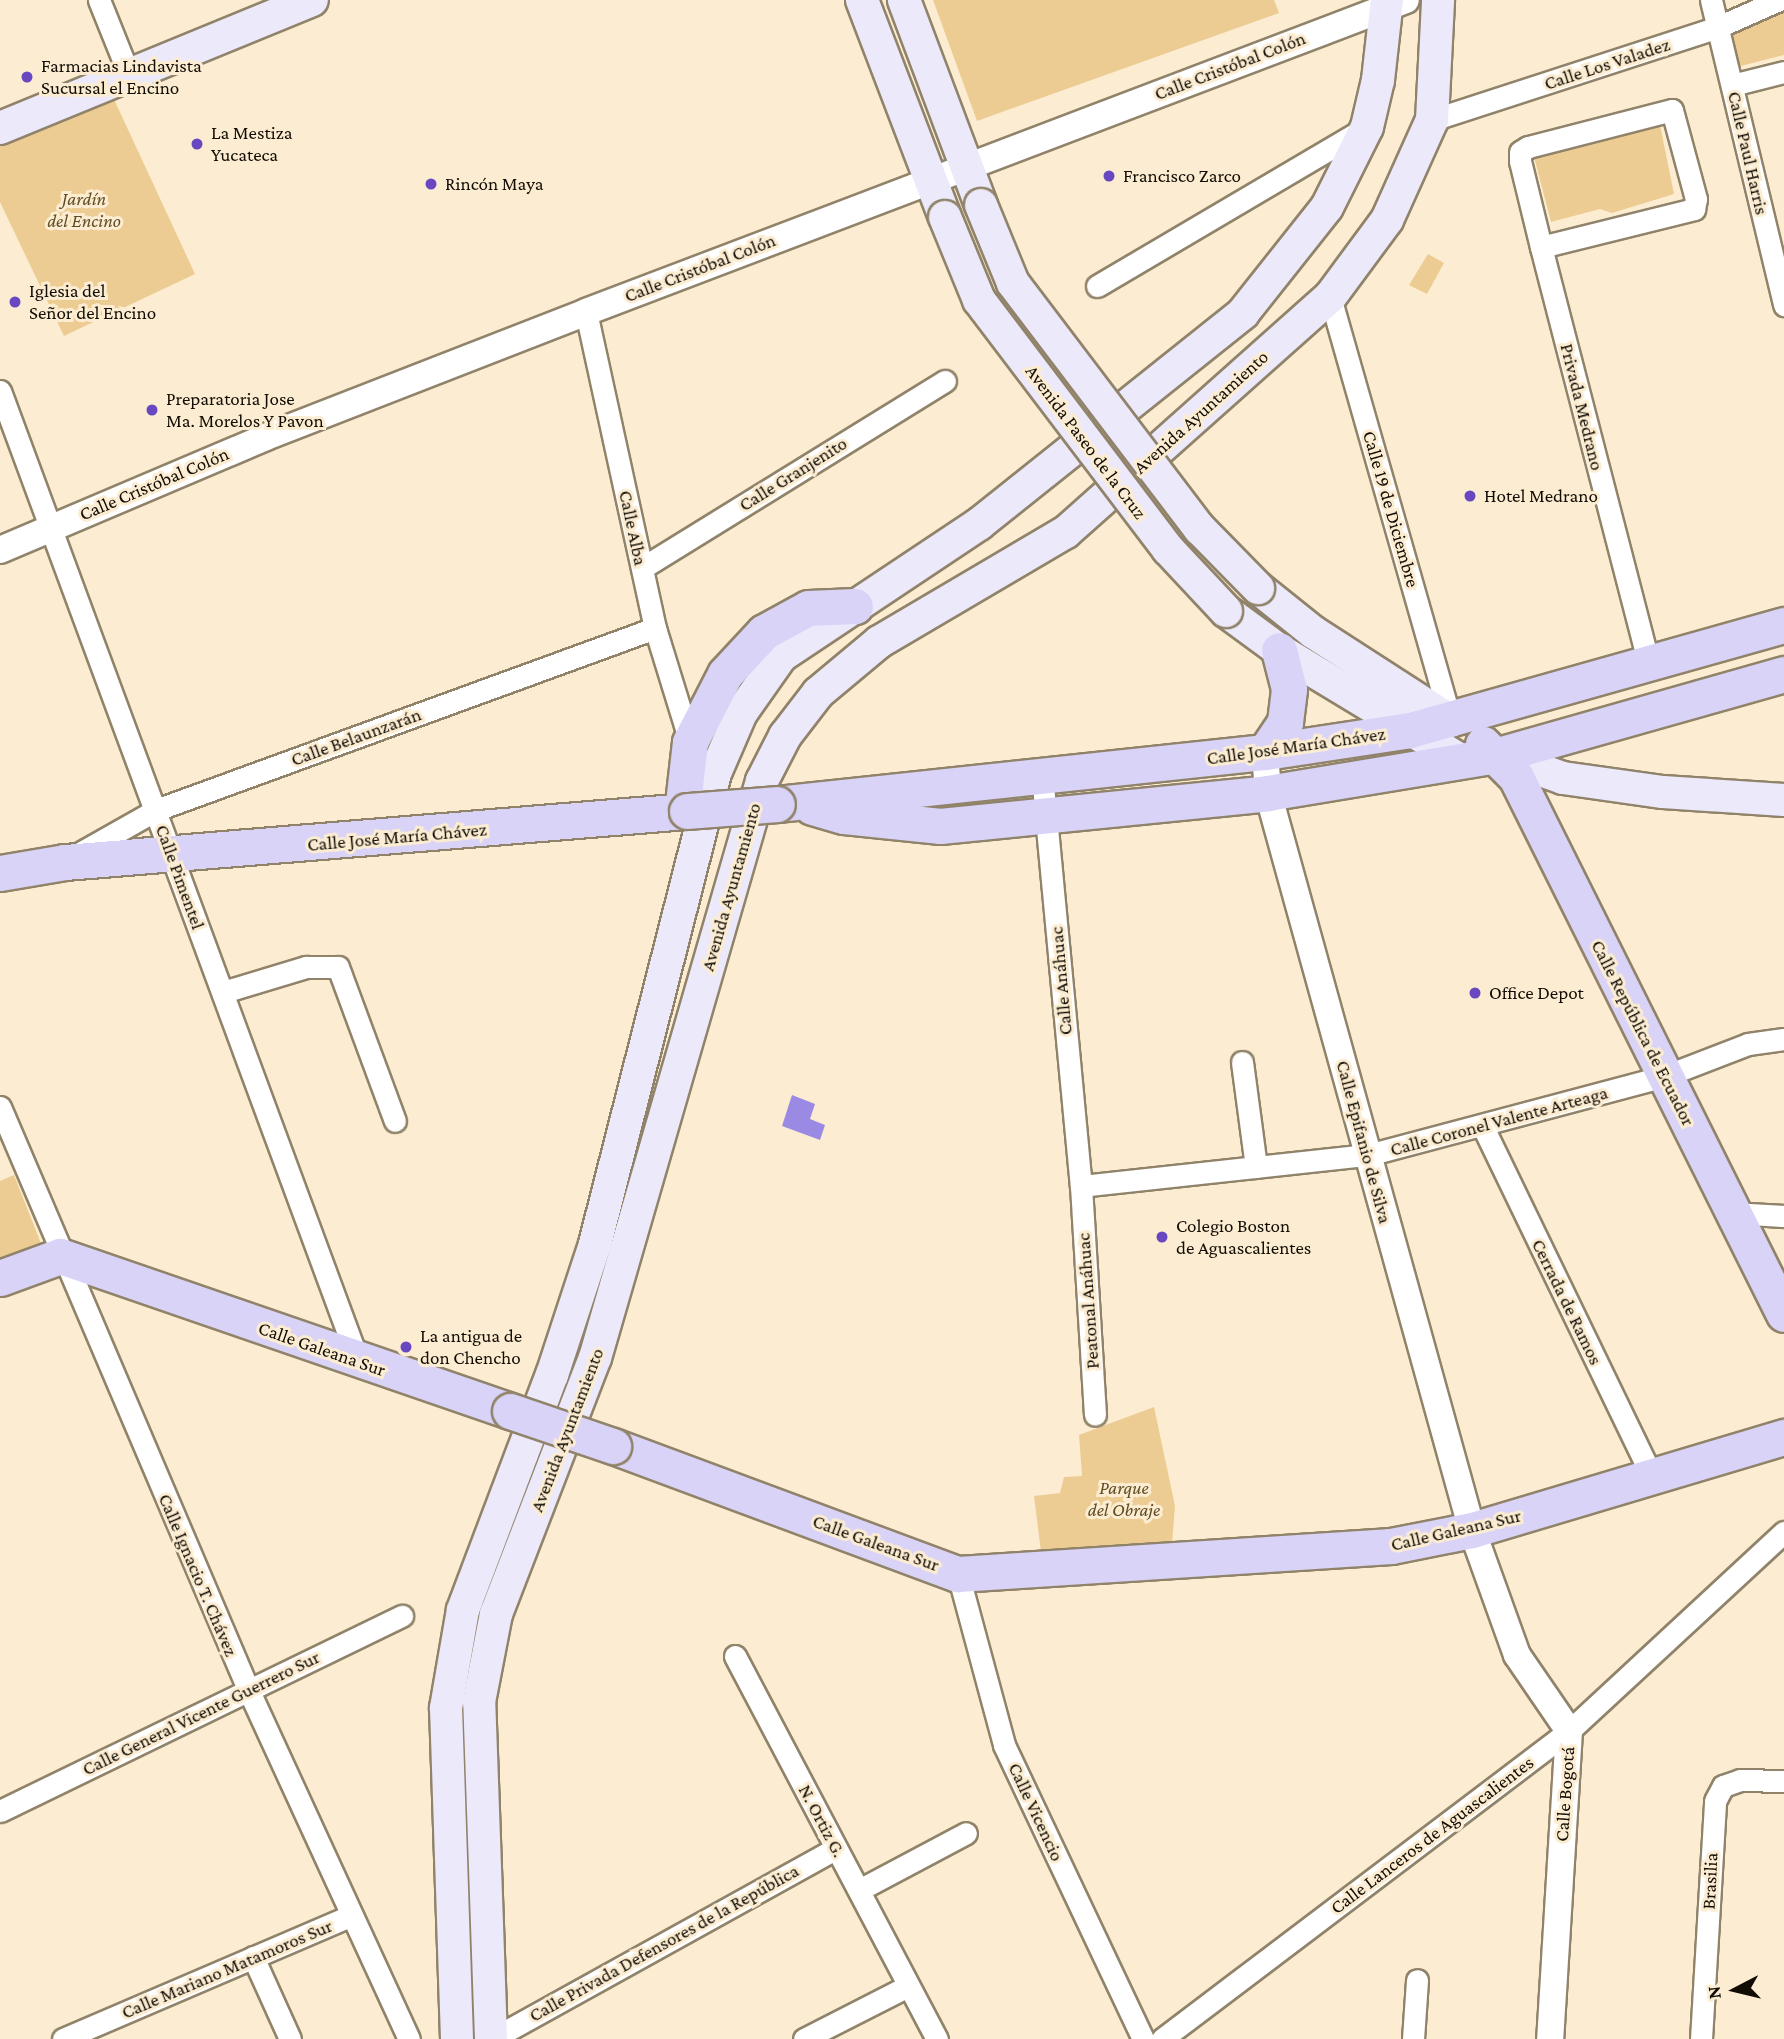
<!DOCTYPE html>
<meta charset="utf-8">
<style>
body{margin:0}
#map{position:relative;width:1784px;height:2039px;overflow:hidden;background:#fcedd2;font-family:"Crimson Pro",serif}
div>[style]{position:absolute}
.green>*{inset:0;background:#eccc92}
.water>*{inset:0;background:#9a8ae3}
.roads{filter:drop-shadow(2px 0 #90836a) drop-shadow(-2px 0 #90836a) drop-shadow(0 2px #90836a) drop-shadow(0 -2px #90836a)}
.minor>*{height:21px;margin:-10.5px;padding:0 10.5px;transform-origin:10.5px;border-radius:10.5px;background:#fff}
.tertiary>*{height:26px;margin:-13px;padding:0 13px;transform-origin:13px;border-radius:13px;background:#fff}
.secondary>*{height:32px;margin:-16px;padding:0 16px;transform-origin:16px;border-radius:16px;background:#ece9fb}
.primary>*{height:35px;margin:-17.5px;padding:0 17.5px;transform-origin:17.5px;border-radius:17.5px;background:#d9d4f7}
.bridges{filter:drop-shadow(2px 0 #90836a) drop-shadow(-2px 0 #90836a) drop-shadow(0 2px #90836a) drop-shadow(0 -2px #90836a)}
.secondary-bridge>*{height:32px;margin:-16px;padding:0 16px;transform-origin:16px;border-radius:16px;background:#ece9fb}
.primary-bridge>*{height:35px;margin:-17.5px;padding:0 17.5px;transform-origin:17.5px;border-radius:17.5px;background:#d9d4f7}
.dots>*{width:19px;height:19px;translate:-50% -50%;box-sizing:border-box;border:4px solid #fcedd2;border-radius:50%}
span{translate:-50% -50%;white-space:nowrap;text-align:center;line-height:1.15;-webkit-text-stroke:6px #fcedd2;paint-order:stroke}
.street-label{font-size:19px;color:#110c04}
.poi-label{font-size:19px;color:#110c04}
.left{translate:0 -50%;text-align:left}
.park-label{font-size:19px;color:#604c23;font-style:italic}
.north{position:absolute;left:1700px;top:1955px;width:70px;height:70px;-webkit-text-stroke:5px #fcedd2;paint-order:stroke;rotate:263deg;font-size:19px;font-weight:700;line-height:28px;text-align:center;color:#110c04}
.north::after{content:'';display:block;margin:auto;width:24px;height:32px;background:#110c04;clip-path:polygon(50% 0,100% 100%,50% 72%,0 100%)}
</style>
<div id="map">
<div class="green">
<i style="clip-path:polygon(933px 0,1274px 0,1279px 13px,977px 121px)"></i>
<i style="clip-path:polygon(1784px 3px,1784px 55px,1737px 67px,1725px 29px)"></i>
<i style="clip-path:polygon(112px 95px,195px 274px,64px 336px,0 202px,0 145px)"></i>
<i style="clip-path:polygon(1659px 120px,1674px 194px,1612px 213px,1600px 209px,1551px 222px,1533px 153px)"></i>
<i style="clip-path:polygon(1428px 254px,1444px 263px,1427px 294px,1409px 285px)"></i>
<i style="clip-path:polygon(14px 1175px,42px 1246px,0 1263px,0 1181px)"></i>
<i style="clip-path:polygon(1154px 1407px,1175px 1506px,1172px 1544px,1041px 1552px,1034px 1496px,1060px 1493px,1064px 1477px,1082px 1476px,1079px 1435px)"></i>
</div>
<div class="water">
<i style="clip-path:polygon(792px 1095px,815px 1104px,810px 1119px,825px 1125px,820px 1140px,782px 1126px)"></i>
</div>
<div class="roads">
<div class="minor">
<i style="left:99px;top:0;width:78px;rotate:68.1deg"></i>
<i style="left:1711px;top:0;width:314px;rotate:76.5deg"></i>
<i style="left:1732px;top:85px;width:54px;rotate:-14deg"></i>
<i style="left:1432px;top:120px;width:301px;rotate:-18deg"></i>
<i style="left:1718px;top:27px;width:67px;rotate:-23.9deg"></i>
<i style="left:1541px;top:247px;width:158px;rotate:-13.9deg"></i>
<i style="left:1694px;top:209px;width:10px;rotate:-79deg"></i>
<i style="left:1696px;top:199px;width:92px;rotate:-105.1deg"></i>
<i style="left:1672px;top:110px;width:149px;rotate:165.6deg"></i>
<i style="left:1528px;top:147px;width:9px;rotate:148deg"></i>
<i style="left:1520px;top:152px;width:9px;rotate:90deg"></i>
<i style="left:1520px;top:161px;width:89px;rotate:76.3deg"></i>
<i style="left:1541px;top:247px;width:429px;rotate:75.5deg"></i>
<i style="left:1097px;top:286px;width:313px;rotate:-30.5deg"></i>
<i style="left:1330px;top:297px;width:441px;rotate:74.1deg"></i>
<i style="left:586px;top:312px;width:323px;rotate:77.7deg"></i>
<i style="left:655px;top:628px;width:119px;rotate:72.9deg"></i>
<i style="left:0;top:391px;width:1036px;rotate:69.73deg"></i>
<i style="left:642px;top:568px;width:356px;rotate:-31.7deg"></i>
<i style="left:1042px;top:775px;width:413px;rotate:84.6deg"></i>
<i style="left:1081px;top:1186px;width:229px;rotate:86.5deg"></i>
<i style="left:73px;top:857px;width:95px;rotate:-29.5deg"></i>
<i style="left:156px;top:810px;width:531px;rotate:-20.04deg"></i>
<i style="left:223px;top:992px;width:87px;rotate:-16.8deg"></i>
<i style="left:306px;top:967px;width:32px"></i>
<i style="left:338px;top:967px;width:164px;rotate:69.7deg"></i>
<i style="left:1242px;top:1062px;width:106px;rotate:82.4deg"></i>
<i style="left:0;top:1107px;width:633px;rotate:66.92deg"></i>
<i style="left:248px;top:1689px;width:385px;rotate:65.3deg"></i>
<i style="left:1483px;top:1127px;width:389px;rotate:64.2deg"></i>
<i style="left:1081px;top:1186px;width:289px;rotate:-6.2deg"></i>
<i style="left:1368px;top:1155px;width:307px;rotate:-14.9deg"></i>
<i style="left:1665px;top:1076px;width:89px;rotate:-21.1deg"></i>
<i style="left:1748px;top:1044px;width:36px;rotate:-8deg"></i>
<i style="left:1733px;top:1213px;width:51px;rotate:3.4deg"></i>
<i style="left:958px;top:1574px;width:177px;rotate:74.9deg"></i>
<i style="left:1004px;top:1745px;width:325px;rotate:64.7deg"></i>
<i style="left:735px;top:1656px;width:433px;rotate:62.2deg"></i>
<i style="left:0;top:1811px;width:447px;rotate:-25.9deg"></i>
<i style="left:859px;top:1890px;width:121px;rotate:-28deg"></i>
<i style="left:253px;top:1957px;width:90px;rotate:65.7deg"></i>
<i style="left:63px;top:2039px;width:314px;rotate:-23.2deg"></i>
<i style="left:492px;top:2039px;width:393px;rotate:-29deg"></i>
<i style="left:804px;top:2039px;width:117px;rotate:-27deg"></i>
<i style="left:1162px;top:2039px;width:510px;rotate:-37.12deg"></i>
<i style="left:1569px;top:1731px;width:293px;rotate:-42.8deg"></i>
<i style="left:1413px;top:2039px;width:59px;rotate:-86.1deg"></i>
<i style="left:1701px;top:2039px;width:238px;rotate:-86.6deg"></i>
<i style="left:1715px;top:1801px;width:17px;rotate:-62deg"></i>
<i style="left:1723px;top:1786px;width:18px;rotate:-19deg"></i>
<i style="left:1740px;top:1780px;width:44px;rotate:1.3deg"></i>
</div>
<div class="tertiary">
<i style="left:0;top:550px;width:289px;rotate:-23deg"></i>
<i style="left:266px;top:437px;width:344px;rotate:-21.3deg"></i>
<i style="left:586px;top:312px;width:877px;rotate:-20.83deg"></i>
<i style="left:1265px;top:752px;width:41px;rotate:85.8deg"></i>
<i style="left:1268px;top:793px;width:765px;rotate:74.53deg"></i>
<i style="left:1472px;top:1530px;width:133px;rotate:70.2deg"></i>
<i style="left:1517px;top:1655px;width:92px;rotate:55.6deg"></i>
<i style="left:1569px;top:1731px;width:309px;rotate:93.5deg"></i>
</div>
<div class="secondary">
<i style="left:862px;top:0;width:232px;rotate:69.1deg"></i>
<i style="left:904px;top:0;width:219px;rotate:69.4deg"></i>
<i style="left:0;top:128px;width:337px;rotate:-22.3deg"></i>
<i style="left:1258px;top:588px;width:70px;rotate:38.7deg"></i>
<i style="left:1313px;top:632px;width:164px;rotate:32.8deg"></i>
<i style="left:1226px;top:611px;width:66px;rotate:36.3deg"></i>
<i style="left:1279px;top:650px;width:214px;rotate:31.2deg"></i>
<i style="left:1498px;top:755px;width:69px;rotate:19.5deg"></i>
<i style="left:1563px;top:778px;width:101px;rotate:8deg"></i>
<i style="left:1663px;top:792px;width:121px;rotate:3.8deg"></i>
<i style="left:457px;top:2039px;width:331px;rotate:-91.9deg"></i>
<i style="left:446px;top:1708px;width:99px;rotate:-80.2deg"></i>
<i style="left:463px;top:1610px;width:251px;rotate:-69.3deg"></i>
<i style="left:552px;top:1375px;width:138px;rotate:-71.8deg"></i>
<i style="left:595px;top:1244px;width:488px;rotate:-75.7deg"></i>
<i style="left:716px;top:771px;width:63px;rotate:-66.7deg"></i>
<i style="left:741px;top:713px;width:70px;rotate:-54.9deg"></i>
<i style="left:781px;top:656px;width:238px;rotate:-33.7deg"></i>
<i style="left:979px;top:524px;width:338px;rotate:-38.6deg"></i>
<i style="left:1243px;top:313px;width:135px;rotate:-51.6deg"></i>
<i style="left:1327px;top:207px;width:89px;rotate:-63.4deg"></i>
<i style="left:1367px;top:127px;width:48px;rotate:-76.8deg"></i>
<i style="left:1378px;top:80px;width:81px;rotate:-83.6deg"></i>
<i style="left:491px;top:2039px;width:337px;rotate:-92deg"></i>
<i style="left:479px;top:1702px;width:90px;rotate:-79.1deg"></i>
<i style="left:496px;top:1614px;width:274px;rotate:-68.9deg"></i>
<i style="left:595px;top:1358px;width:601px;rotate:-73.86deg"></i>
<i style="left:762px;top:781px;width:51px;rotate:-62.9deg"></i>
<i style="left:785px;top:736px;width:54px;rotate:-52.5deg"></i>
<i style="left:818px;top:693px;width:80px;rotate:-39.9deg"></i>
<i style="left:879px;top:642px;width:217px;rotate:-30.5deg"></i>
<i style="left:1066px;top:532px;width:353px;rotate:-41.7deg"></i>
<i style="left:1330px;top:297px;width:96px;rotate:-53.5deg"></i>
<i style="left:1387px;top:220px;width:110px;rotate:-65.8deg"></i>
<i style="left:1432px;top:120px;width:120px;rotate:-87.1deg"></i>
</div>
<div class="primary">
<i style="left:1483px;top:744px;width:47px;rotate:45deg"></i>
<i style="left:1516px;top:777px;width:600px;rotate:63.48deg"></i>
<i style="left:1265px;top:752px;width:36px;rotate:-56deg"></i>
<i style="left:1285px;top:722px;width:33px;rotate:-83deg"></i>
<i style="left:1289px;top:689px;width:40px;rotate:-104.4deg"></i>
<i style="left:777px;top:804px;width:491px;rotate:-6.1deg"></i>
<i style="left:1265px;top:752px;width:147px;rotate:-8.6deg"></i>
<i style="left:1410px;top:730px;width:388px;rotate:-15.7deg"></i>
<i style="left:812px;top:807px;width:33px;rotate:16deg"></i>
<i style="left:844px;top:816px;width:97px;rotate:5.9deg"></i>
<i style="left:940px;top:826px;width:330px;rotate:-5.7deg"></i>
<i style="left:1268px;top:793px;width:233px;rotate:-9.4deg"></i>
<i style="left:1498px;top:755px;width:297px;rotate:-15.8deg"></i>
<i style="left:682px;top:812px;width:70px;rotate:-83.5deg"></i>
<i style="left:690px;top:742px;width:76px;rotate:-62.8deg"></i>
<i style="left:725px;top:674px;width:57px;rotate:-47.1deg"></i>
<i style="left:764px;top:632px;width:50px;rotate:-28.6deg"></i>
<i style="left:808px;top:608px;width:47px;rotate:-2.4deg"></i>
<i style="left:0;top:873px;width:66px;rotate:-9.6deg"></i>
<i style="left:65px;top:862px;width:624px;rotate:-4.69deg"></i>
<i style="left:0;top:1278px;width:64px;rotate:-20.1deg"></i>
<i style="left:60px;top:1256px;width:476px;rotate:19deg"></i>
<i style="left:613px;top:1446px;width:368px;rotate:20.4deg"></i>
<i style="left:958px;top:1574px;width:434px;rotate:-3.7deg"></i>
<i style="left:1391px;top:1546px;width:83px;rotate:-11.2deg"></i>
<i style="left:1472px;top:1530px;width:326px;rotate:-16.6deg"></i>
</div>
</div>
<div class="bridges">
<div class="secondary-bridge">
<i style="left:981px;top:205px;width:84px;rotate:67.7deg"></i>
<i style="left:1013px;top:283px;width:309px;rotate:52.8deg"></i>
<i style="left:1200px;top:529px;width:83px;rotate:45.5deg"></i>
<i style="left:945px;top:217px;width:90px;rotate:67.7deg"></i>
<i style="left:979px;top:300px;width:313px;rotate:52.8deg"></i>
<i style="left:1168px;top:549px;width:85px;rotate:46.9deg"></i>
</div>
<div class="primary-bridge">
<i style="left:687px;top:811px;width:90px;rotate:-4.4deg"></i>
<i style="left:510px;top:1411px;width:109px;rotate:18.8deg"></i>
</div>
</div>
<div class="dots">
<i style="left:27px;top:77px;background:#6847c0"></i>
<i style="left:197px;top:144px;background:#6847c0"></i>
<i style="left:1109px;top:176px;background:#6847c0"></i>
<i style="left:431px;top:184px;background:#6847c0"></i>
<i style="left:15px;top:302px;background:#6847c0"></i>
<i style="left:152px;top:410px;background:#6847c0"></i>
<i style="left:1470px;top:496px;background:#6847c0"></i>
<i style="left:1475px;top:993px;background:#6847c0"></i>
<i style="left:1162px;top:1237px;background:#6847c0"></i>
<i style="left:406px;top:1347px;background:#6847c0"></i>
</div>
<div class="street-label">
<span style="left:1607px;top:64px;rotate:-18deg">Calle Los Valadez</span>
<span style="left:1230px;top:66px;rotate:-21deg">Calle Cristóbal Colón</span>
<span style="left:1748px;top:153px;rotate:77deg">Calle Paul Harris</span>
<span style="left:700px;top:268px;rotate:-21deg">Calle Cristóbal Colón</span>
<span style="left:1582px;top:407px;rotate:76deg">Privada Medrano</span>
<span style="left:1201px;top:412px;rotate:-42deg">Avenida Ayuntamiento</span>
<span style="left:1086px;top:442px;rotate:53deg">Avenida Paseo de la Cruz</span>
<span style="left:793px;top:474px;rotate:-32deg">Calle Granjenito</span>
<span style="left:154px;top:484px;rotate:-23deg">Calle Cristóbal Colón</span>
<span style="left:1391px;top:509px;rotate:74deg">Calle 19 de Diciembre</span>
<span style="left:633px;top:528px;rotate:78deg">Calle Alba</span>
<span style="left:356px;top:737px;rotate:-20deg">Calle Belaunzarán</span>
<span style="left:1296px;top:746px;rotate:-8deg">Calle José María Chávez</span>
<span style="left:397px;top:837px;rotate:-5deg">Calle José María Chávez</span>
<span style="left:180px;top:877px;rotate:70deg">Calle Pimentel</span>
<span style="left:731px;top:887px;rotate:-74deg">Avenida Ayuntamiento</span>
<span style="left:1061px;top:981px;rotate:-95deg">Calle Anáhuac</span>
<span style="left:1643px;top:1033px;rotate:63deg">Calle República de Ecuador</span>
<span style="left:1499px;top:1121px;rotate:-15deg">Calle Coronel Valente Arteaga</span>
<span style="left:1364px;top:1142px;rotate:75deg">Calle Epifanio de Silva</span>
<span style="left:1088px;top:1301px;rotate:-94deg">Peatonal Anáhuac</span>
<span style="left:1567px;top:1302px;rotate:64deg">Cerrada de Ramos</span>
<span style="left:322px;top:1349px;rotate:19deg">Calle Galeana Sur</span>
<span style="left:567px;top:1430px;rotate:-69deg">Avenida Ayuntamiento</span>
<span style="left:1456px;top:1530px;rotate:-13deg">Calle Galeana Sur</span>
<span style="left:876px;top:1543px;rotate:20deg">Calle Galeana Sur</span>
<span style="left:198px;top:1575px;rotate:67deg">Calle Ignacio T. Chávez</span>
<span style="left:201px;top:1713px;rotate:-26deg">Calle General Vicente Guerrero Sur</span>
<span style="left:1565px;top:1794px;rotate:-86deg">Calle Bogotá</span>
<span style="left:1036px;top:1812px;rotate:65deg">Calle Vicencio</span>
<span style="left:822px;top:1821px;rotate:62deg">N. Ortiz G.</span>
<span style="left:1432px;top:1835px;rotate:-37deg">Calle Lanceros de Aguascalientes</span>
<span style="left:1710px;top:1881px;rotate:-87deg">Brasilia</span>
<span style="left:664px;top:1943px;rotate:-29deg">Calle Privada Defensores de la República</span>
<span style="left:227px;top:1969px;rotate:-23deg">Calle Mariano Matamoros Sur</span>
</div>
<div class="poi-label">
<span class="left" style="left:41px;top:77px">Farmacias Lindavista<br>Sucursal el Encino</span>
<span class="left" style="left:211px;top:144px">La Mestiza<br>Yucateca</span>
<span class="left" style="left:1123px;top:176px">Francisco Zarco</span>
<span class="left" style="left:445px;top:184px">Rincón Maya</span>
<span class="left" style="left:29px;top:302px">Iglesia del<br>Señor del Encino</span>
<span class="left" style="left:166px;top:410px">Preparatoria Jose<br>Ma. Morelos Y Pavon</span>
<span class="left" style="left:1484px;top:496px">Hotel Medrano</span>
<span class="left" style="left:1489px;top:993px">Office Depot</span>
<span class="left" style="left:1176px;top:1237px">Colegio Boston<br>de Aguascalientes</span>
<span class="left" style="left:420px;top:1347px">La antigua de<br>don Chencho</span>
</div>
<div class="park-label">
<span style="left:84px;top:210px">Jardín<br>del Encino</span>
<span style="left:1124px;top:1499px">Parque<br>del Obraje</span>
</div>
<div class="north">N</div>
</div>
